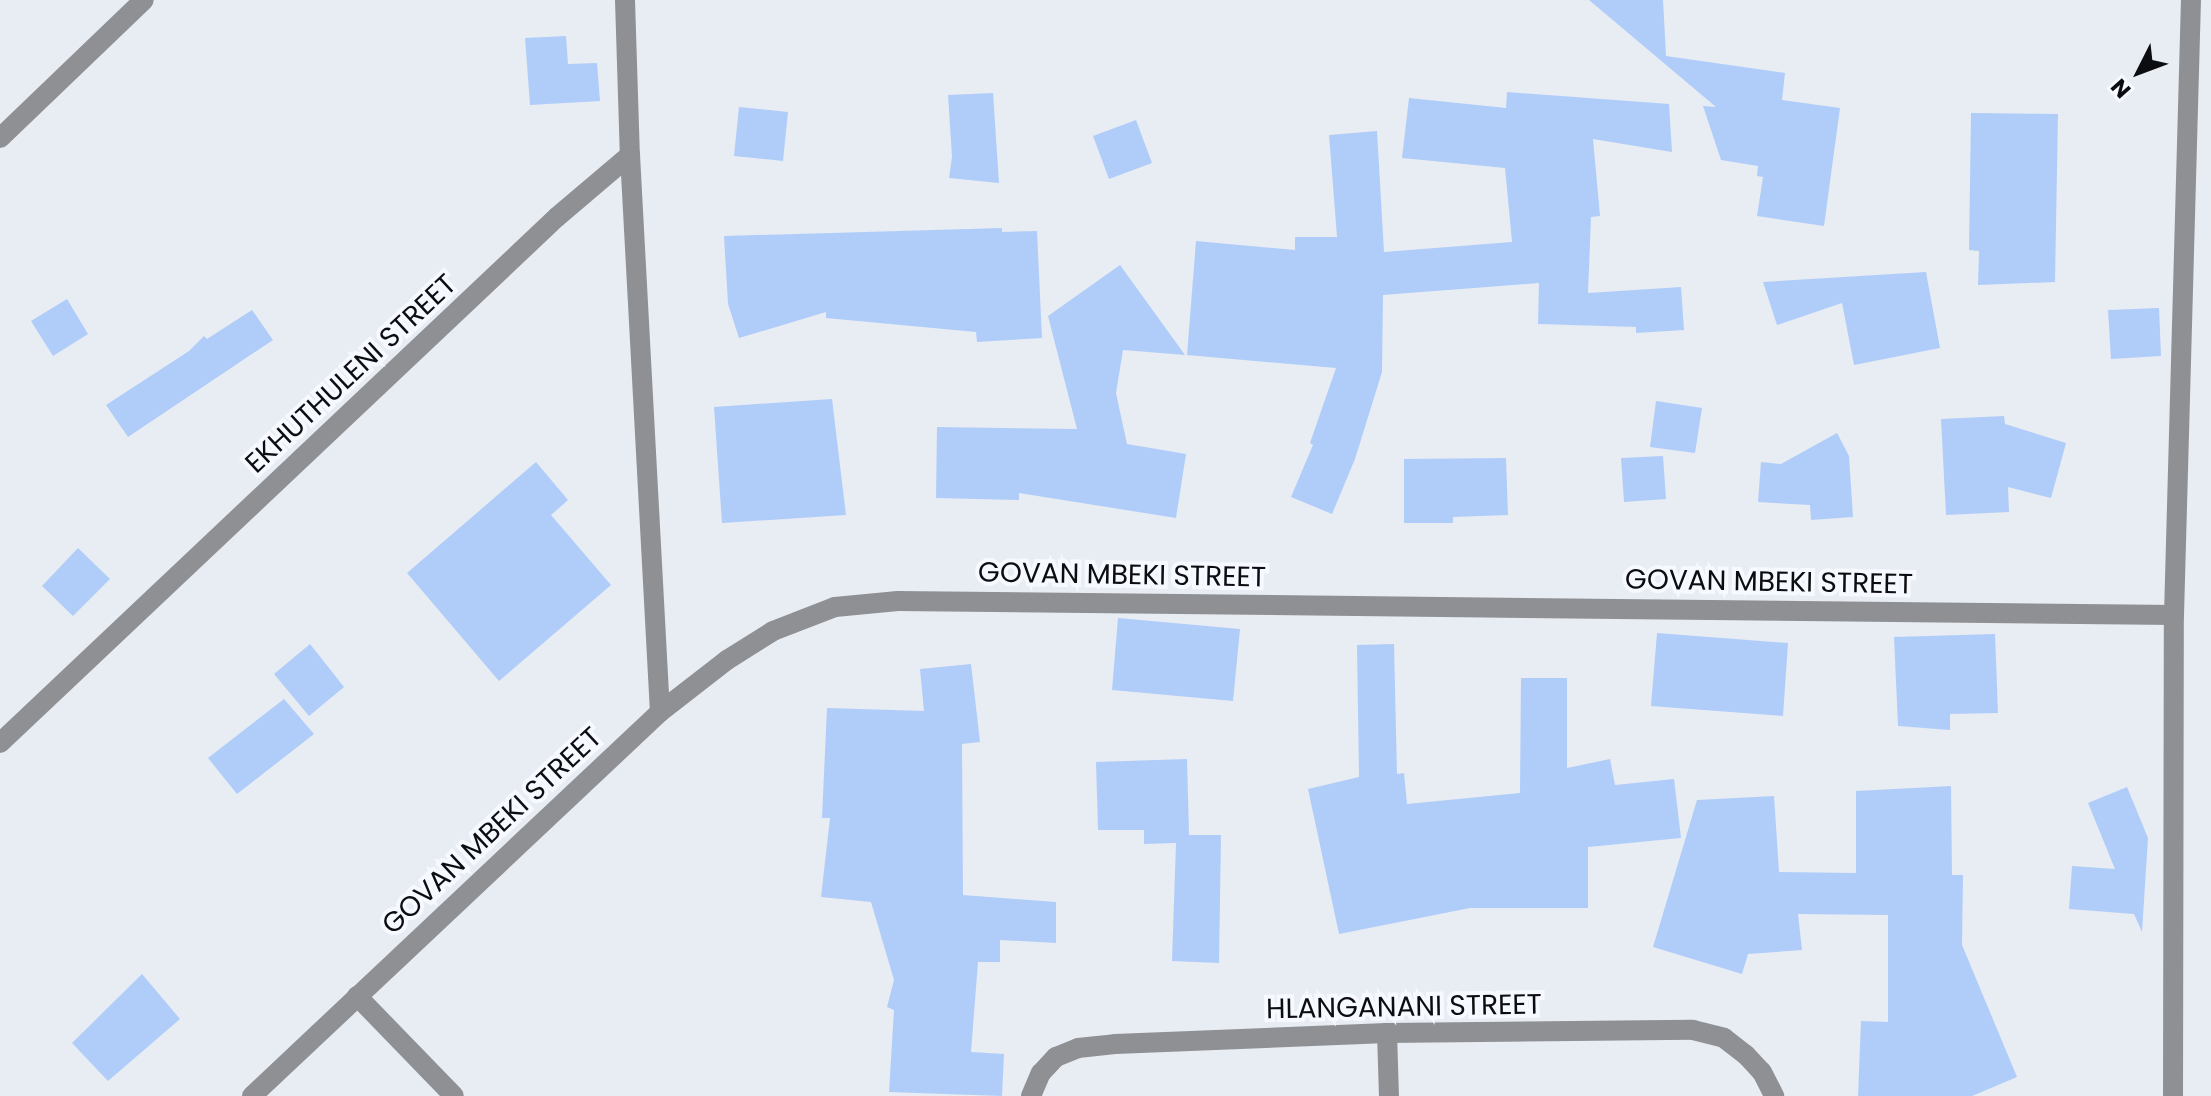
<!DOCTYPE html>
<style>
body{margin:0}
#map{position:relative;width:2211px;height:1096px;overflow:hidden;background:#e8ecf3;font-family:Poppins,sans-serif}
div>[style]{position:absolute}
.building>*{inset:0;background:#b0cdf9}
.minor>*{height:20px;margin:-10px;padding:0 10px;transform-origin:10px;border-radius:10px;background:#8e9093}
span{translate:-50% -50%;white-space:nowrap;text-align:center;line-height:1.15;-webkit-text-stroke:8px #f6f9ff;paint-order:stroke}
.street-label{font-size:28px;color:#0c0d10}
.north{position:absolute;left:2099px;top:32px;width:80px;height:80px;-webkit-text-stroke:6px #f6f9ff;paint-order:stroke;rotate:228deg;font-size:22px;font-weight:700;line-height:32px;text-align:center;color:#0c0d10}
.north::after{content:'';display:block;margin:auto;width:28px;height:36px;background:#0c0d10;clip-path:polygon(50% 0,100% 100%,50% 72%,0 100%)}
</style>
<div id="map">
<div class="building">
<i style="clip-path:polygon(1589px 0,1663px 0,1666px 56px,1785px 73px,1782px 100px,1840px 108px,1824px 226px,1757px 216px,1763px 177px,1757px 176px,1758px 166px,1721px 160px,1703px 106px,1716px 107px)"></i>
<i style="clip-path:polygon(566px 36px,568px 64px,597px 63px,600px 101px,530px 105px,525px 38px)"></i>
<i style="clip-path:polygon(1507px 92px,1669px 104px,1672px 152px,1593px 139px,1600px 216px,1591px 217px,1588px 293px,1681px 287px,1684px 330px,1636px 333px,1636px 327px,1538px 324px,1539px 283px,1383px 295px,1382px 372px,1355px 459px,1332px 514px,1291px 497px,1313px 445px,1310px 443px,1336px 368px,1187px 355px,1196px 241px,1295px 250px,1295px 237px,1337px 237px,1329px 135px,1377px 131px,1384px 252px,1512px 242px,1505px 168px,1402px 158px,1409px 98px,1506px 108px)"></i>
<i style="clip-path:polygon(993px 93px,999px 183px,949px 178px,952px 157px,948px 95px)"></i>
<i style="clip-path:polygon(739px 107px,788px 112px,783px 161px,734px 156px)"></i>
<i style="clip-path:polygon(1971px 113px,2058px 114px,2055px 282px,1978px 285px,1979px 251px,1969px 250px)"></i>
<i style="clip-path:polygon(1136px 120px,1152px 163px,1109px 179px,1093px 136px)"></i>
<i style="clip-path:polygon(1002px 228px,1002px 232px,1037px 231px,1042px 338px,977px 342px,976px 332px,826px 318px,826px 312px,739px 338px,728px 304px,724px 236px)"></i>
<i style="clip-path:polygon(1120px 265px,1185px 355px,1123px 350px,1116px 393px,1127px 444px,1186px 454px,1176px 518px,1019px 493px,1019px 500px,936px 498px,937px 427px,1077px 429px,1048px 316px)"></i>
<i style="clip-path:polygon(1926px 272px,1940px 348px,1854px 365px,1842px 303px,1777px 325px,1763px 282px)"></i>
<i style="clip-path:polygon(67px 299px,88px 334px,53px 356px,31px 321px)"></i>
<i style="clip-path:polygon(2159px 308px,2161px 356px,2111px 359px,2108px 310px)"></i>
<i style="clip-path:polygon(252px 310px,273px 340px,128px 437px,106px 405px,189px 351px,204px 336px,207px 339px)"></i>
<i style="clip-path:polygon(832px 399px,846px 515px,722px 523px,714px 407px)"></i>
<i style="clip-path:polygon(1656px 401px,1702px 408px,1695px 453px,1650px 447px)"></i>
<i style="clip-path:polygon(2004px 416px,2005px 424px,2066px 443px,2051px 498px,2008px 487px,2009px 512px,1946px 515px,1941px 419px)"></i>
<i style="clip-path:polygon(1837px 433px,1849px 456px,1853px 517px,1811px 520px,1810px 505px,1758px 502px,1761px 462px,1781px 464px)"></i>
<i style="clip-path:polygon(1663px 456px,1666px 499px,1624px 502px,1621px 458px)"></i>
<i style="clip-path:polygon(1506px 458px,1508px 515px,1453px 517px,1453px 523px,1404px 523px,1404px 459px)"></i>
<i style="clip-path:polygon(536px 462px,568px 500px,551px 515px,611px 585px,499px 681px,407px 573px)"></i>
<i style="clip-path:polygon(78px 548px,110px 579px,73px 616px,42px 586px)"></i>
<i style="clip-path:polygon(1118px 618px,1240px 629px,1233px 701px,1112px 690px)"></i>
<i style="clip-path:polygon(1657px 633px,1788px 643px,1783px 716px,1651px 706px)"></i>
<i style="clip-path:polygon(1995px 634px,1998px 713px,1950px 714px,1950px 730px,1898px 726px,1894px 637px)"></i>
<i style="clip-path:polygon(310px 644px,344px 687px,309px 716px,274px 674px)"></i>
<i style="clip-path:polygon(1394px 644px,1397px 774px,1404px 773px,1407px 804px,1520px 793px,1521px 678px,1567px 678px,1567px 768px,1610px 759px,1615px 785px,1674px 779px,1681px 838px,1588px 847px,1588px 908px,1470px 908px,1339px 934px,1308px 789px,1359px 777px,1357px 645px)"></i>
<i style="clip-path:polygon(971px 664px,980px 742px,962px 744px,963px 895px,1056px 902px,1056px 943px,1000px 940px,1000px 962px,978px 962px,971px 1052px,1004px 1054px,1002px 1096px,889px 1092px,894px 1010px,887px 1007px,894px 980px,871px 902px,821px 897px,830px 818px,822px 818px,827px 708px,924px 711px,920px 669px)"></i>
<i style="clip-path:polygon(284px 699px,314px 734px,237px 794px,208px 758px)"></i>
<i style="clip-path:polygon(1187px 759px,1189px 835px,1221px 835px,1219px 963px,1172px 961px,1176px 843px,1144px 844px,1144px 830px,1098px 830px,1096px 762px)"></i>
<i style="clip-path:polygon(1951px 786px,1952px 875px,1963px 875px,1962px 945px,2017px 1077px,1972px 1096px,1858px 1096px,1861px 1021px,1888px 1022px,1888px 915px,1798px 914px,1802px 950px,1748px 954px,1742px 974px,1653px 947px,1697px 800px,1774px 796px,1779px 872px,1856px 873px,1856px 791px)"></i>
<i style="clip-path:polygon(2127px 787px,2148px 838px,2142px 932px,2134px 914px,2069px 909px,2072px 866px,2115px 869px,2088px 803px)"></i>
<i style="clip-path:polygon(142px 974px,180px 1019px,108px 1081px,72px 1043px)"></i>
</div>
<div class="minor">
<i style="left:625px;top:0;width:155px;rotate:88.2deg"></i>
<i style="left:630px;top:155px;width:558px;rotate:86.92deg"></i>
<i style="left:0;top:138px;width:199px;rotate:-43.8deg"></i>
<i style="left:0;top:743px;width:766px;rotate:-43.36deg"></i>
<i style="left:557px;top:217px;width:96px;rotate:-40.3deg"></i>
<i style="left:357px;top:996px;width:139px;rotate:45.9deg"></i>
<i style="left:1387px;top:1033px;width:63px;rotate:88.2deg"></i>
<i style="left:252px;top:1096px;width:560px;rotate:-43.26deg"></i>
<i style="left:660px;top:712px;width:85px;rotate:-37.8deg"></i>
<i style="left:727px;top:660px;width:54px;rotate:-32.2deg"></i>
<i style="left:773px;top:631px;width:66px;rotate:-21.2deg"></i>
<i style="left:835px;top:607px;width:63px;rotate:-5.4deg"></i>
<i style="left:898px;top:601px;width:1276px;rotate:0.63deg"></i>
<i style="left:1031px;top:1096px;width:25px;rotate:-67deg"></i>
<i style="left:1041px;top:1073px;width:22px;rotate:-47deg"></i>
<i style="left:1056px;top:1057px;width:24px;rotate:-22deg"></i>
<i style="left:1078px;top:1048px;width:37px;rotate:-6deg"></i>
<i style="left:1115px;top:1044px;width:272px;rotate:-2.3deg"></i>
<i style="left:1387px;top:1033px;width:306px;rotate:-0.6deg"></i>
<i style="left:1693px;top:1030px;width:32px;rotate:14deg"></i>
<i style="left:1724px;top:1038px;width:28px;rotate:38deg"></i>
<i style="left:1746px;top:1055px;width:23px;rotate:47deg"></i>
<i style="left:1762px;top:1072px;width:27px;rotate:63deg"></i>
<i style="left:2173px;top:1096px;width:481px;rotate:-89.9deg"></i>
<i style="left:2174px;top:615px;width:615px;rotate:-88.42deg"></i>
</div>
<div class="street-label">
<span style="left:351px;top:374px;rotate:-43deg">EKHUTHULENI STREET</span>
<span style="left:1122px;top:575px;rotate:1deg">GOVAN MBEKI STREET</span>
<span style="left:1769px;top:582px;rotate:1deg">GOVAN MBEKI STREET</span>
<span style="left:492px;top:831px;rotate:-43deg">GOVAN MBEKI STREET</span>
<span style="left:1404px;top:1007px;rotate:-1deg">HLANGANANI STREET</span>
</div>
<div class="north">N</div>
</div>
